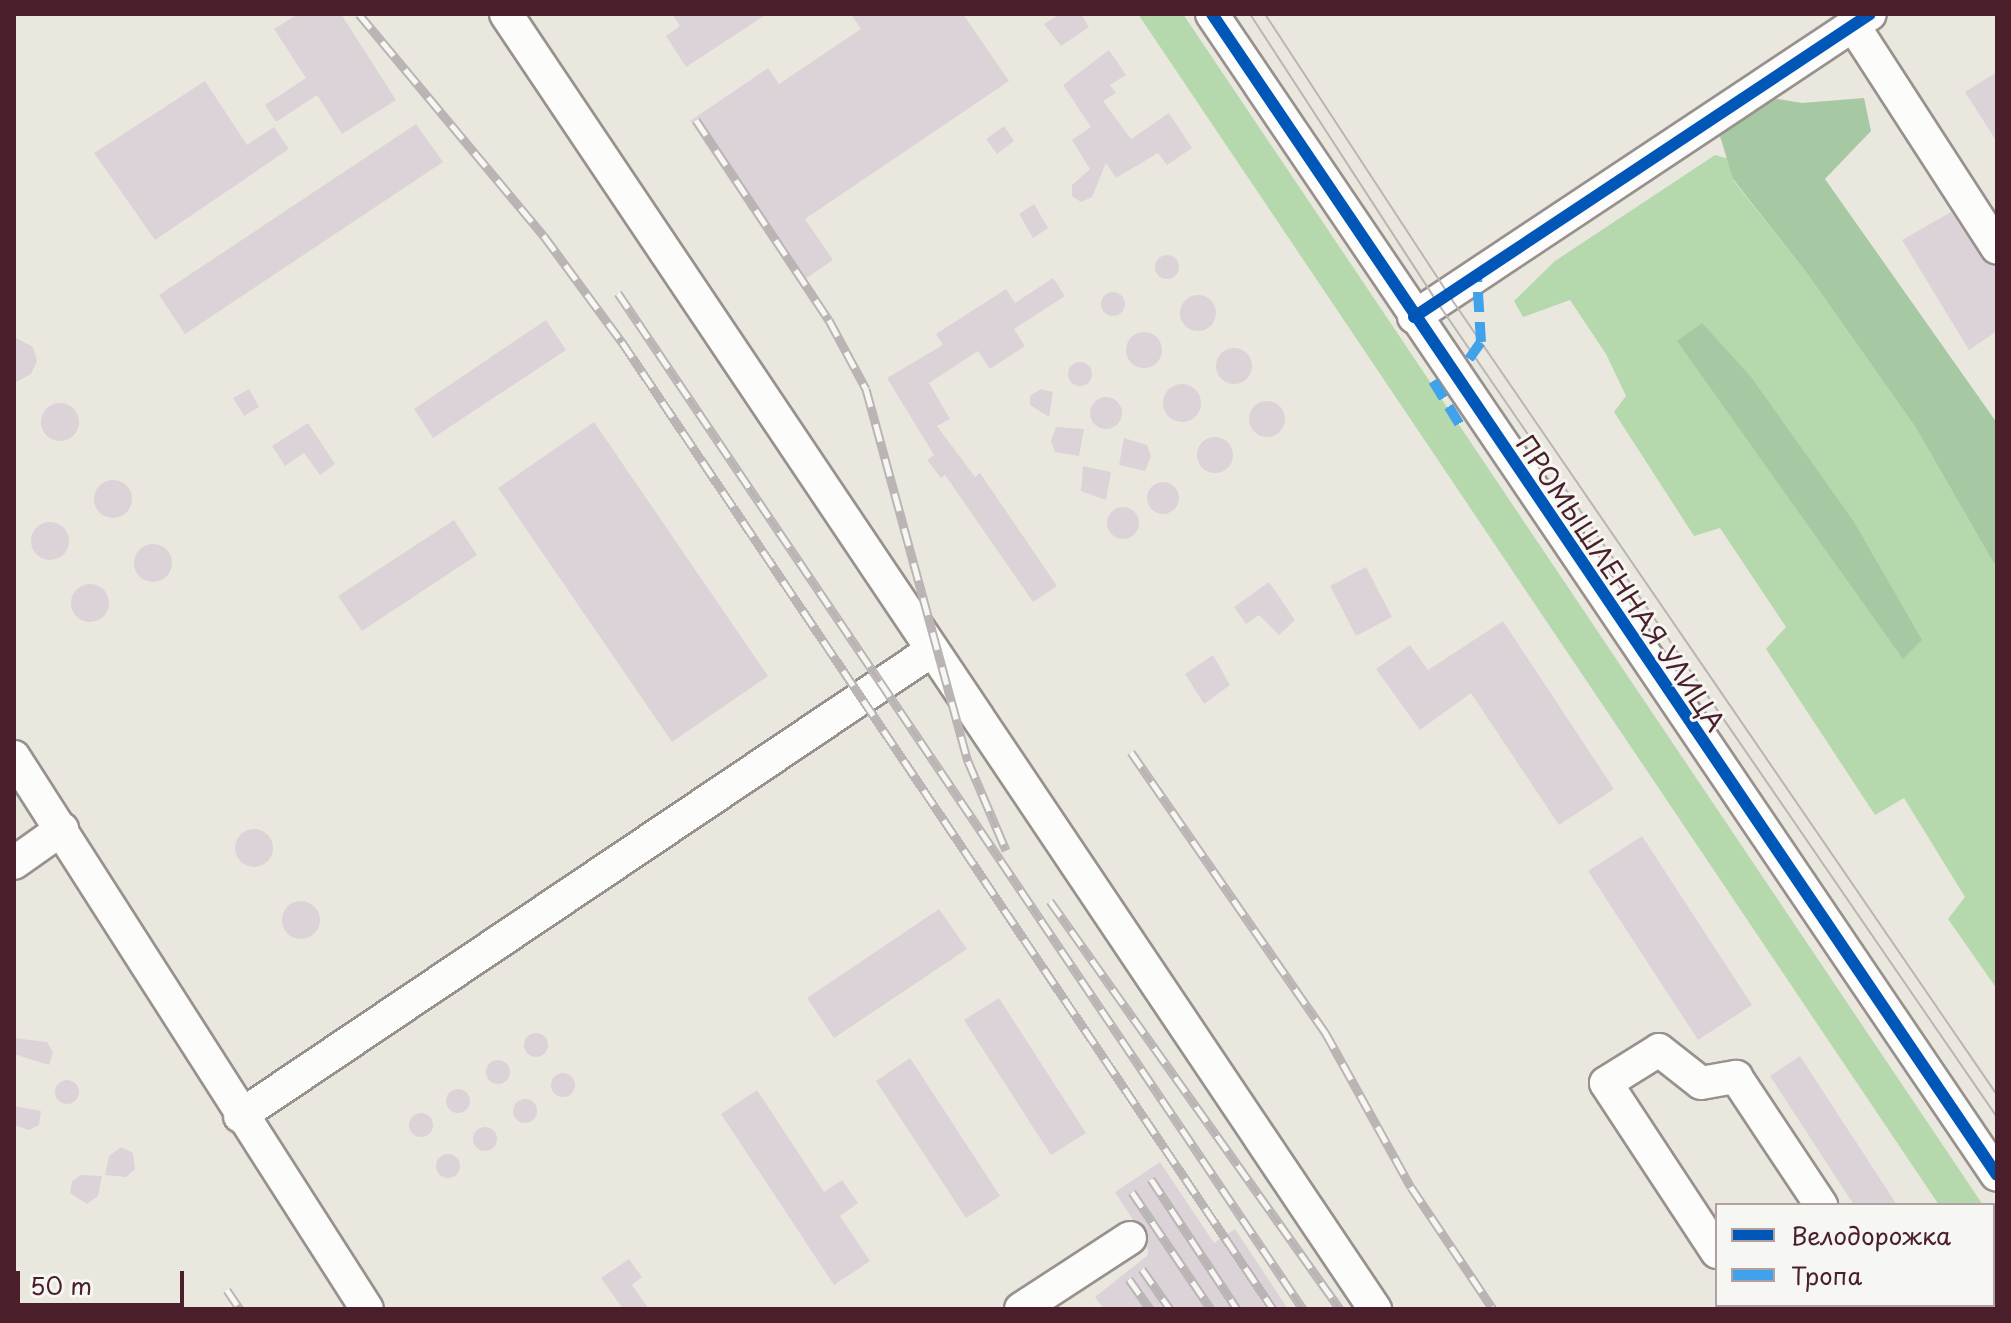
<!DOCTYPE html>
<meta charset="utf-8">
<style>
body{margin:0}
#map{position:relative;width:2011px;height:1323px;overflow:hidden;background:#eae8de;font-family:"Playpen Sans",sans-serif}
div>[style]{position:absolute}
.green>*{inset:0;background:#b5d8ac}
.forest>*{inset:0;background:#a6c9a3}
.building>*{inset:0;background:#dbd3d8}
.round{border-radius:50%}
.roads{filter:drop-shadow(2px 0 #99918e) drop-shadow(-2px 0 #99918e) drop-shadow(0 2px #99918e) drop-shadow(0 -2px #99918e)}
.minor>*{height:32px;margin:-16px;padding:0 16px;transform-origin:16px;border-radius:16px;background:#fcfcfa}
.tram>*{height:2px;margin:-1px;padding:0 1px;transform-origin:1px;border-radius:1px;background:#bab4b4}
.rail>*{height:9px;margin-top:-4.5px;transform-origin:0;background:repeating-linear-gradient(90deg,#f6f6f2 0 18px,#bab4b4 0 36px);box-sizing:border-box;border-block:2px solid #bab4b4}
.quiet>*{height:10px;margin-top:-5px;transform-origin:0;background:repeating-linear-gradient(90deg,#40a2eb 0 20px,transparent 0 30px)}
.cycleway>*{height:12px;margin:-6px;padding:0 6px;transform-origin:6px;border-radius:6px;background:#0057b8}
span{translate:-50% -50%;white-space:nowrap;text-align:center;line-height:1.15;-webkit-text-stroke:6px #f6f6f2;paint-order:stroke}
.street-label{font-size:26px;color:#4a1f2b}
.frame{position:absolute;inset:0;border:16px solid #4a1f2b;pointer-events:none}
.legend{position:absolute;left:1715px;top:1203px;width:280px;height:104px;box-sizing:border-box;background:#f6f6f2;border:2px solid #b1a0a2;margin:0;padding:10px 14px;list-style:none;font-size:24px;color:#4a1f2b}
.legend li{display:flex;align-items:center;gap:16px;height:40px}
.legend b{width:40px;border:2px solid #b1a0a2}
.scale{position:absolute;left:16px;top:1271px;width:168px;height:36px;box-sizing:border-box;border:4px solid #4a1f2b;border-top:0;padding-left:10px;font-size:24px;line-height:28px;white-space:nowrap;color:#4a1f2b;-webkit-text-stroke:6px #f6f6f2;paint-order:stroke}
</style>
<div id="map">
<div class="green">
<i style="clip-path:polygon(1138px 14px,1183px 14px,1983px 1205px,1939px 1205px)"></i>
<i style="clip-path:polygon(1715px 155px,1729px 159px,1733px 180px,1806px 272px,1916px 428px,1997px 569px,1997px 989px,1948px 919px,1965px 897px,1904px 798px,1875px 815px,1766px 649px,1786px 627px,1720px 528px,1694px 536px,1614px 412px,1626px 396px,1606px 354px,1570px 300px,1523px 317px,1514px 301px,1555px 261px)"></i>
<i style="clip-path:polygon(1993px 1220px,1997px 1226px,1997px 1290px,1993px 1284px)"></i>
</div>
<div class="forest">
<i style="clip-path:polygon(1766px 97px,1802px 103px,1864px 98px,1871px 131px,1825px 179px,1997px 423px,1997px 569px,1916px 428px,1806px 272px,1733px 179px,1720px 136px)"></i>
<i style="clip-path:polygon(1702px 323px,1751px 377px,1854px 522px,1922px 640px,1903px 659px,1677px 341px)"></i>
</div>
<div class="building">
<i style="clip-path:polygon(298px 14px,341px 14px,396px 100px,342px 134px,317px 95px,276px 122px,265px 105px,306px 78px,274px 29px)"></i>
<i style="clip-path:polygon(672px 14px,767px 14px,686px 67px,666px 36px,680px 26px)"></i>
<i style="clip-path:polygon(851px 14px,963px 14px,1009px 81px,805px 219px,833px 260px,799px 283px,690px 121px,768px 68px,779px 84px,861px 29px)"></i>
<i style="clip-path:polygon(1060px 14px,1081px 14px,1089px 27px,1061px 46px,1044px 24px)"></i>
<i style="clip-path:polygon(1109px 50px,1126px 75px,1110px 85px,1116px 93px,1103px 101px,1131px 139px,1169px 113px,1192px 148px,1167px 165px,1158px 153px,1116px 178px,1106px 163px,1092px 197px,1081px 202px,1072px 196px,1072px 185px,1090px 169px,1072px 140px,1091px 127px,1063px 85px)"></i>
<i style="clip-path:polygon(1997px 72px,1997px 142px,1965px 92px)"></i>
<i style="clip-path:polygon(205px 81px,247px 145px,274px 127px,289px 149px,155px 240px,94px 153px)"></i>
<i style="clip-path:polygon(416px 124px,443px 162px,185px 334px,159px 295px)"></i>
<i style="clip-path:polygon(1004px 126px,1014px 141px,997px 154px,986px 139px)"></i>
<i style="clip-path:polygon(1034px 204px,1048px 228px,1033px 238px,1019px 214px)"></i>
<i style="clip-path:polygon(1951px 212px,1982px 259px,1997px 267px,1997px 331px,1969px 350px,1902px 240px)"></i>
<i class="round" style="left:1155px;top:255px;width:24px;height:24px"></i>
<i style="clip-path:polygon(1053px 278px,1065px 296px,1014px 329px,1025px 346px,990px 369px,978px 351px,929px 383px,950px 419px,937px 426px,975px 477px,980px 473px,1057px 586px,1033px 602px,945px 475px,941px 478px,927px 460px,934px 455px,887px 378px,943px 345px,936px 334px,1006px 289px,1015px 303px)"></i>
<i class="round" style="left:1101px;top:292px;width:24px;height:24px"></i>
<i class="round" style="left:1180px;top:295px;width:36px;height:36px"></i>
<i style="clip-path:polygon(546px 320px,566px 350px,433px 438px,414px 409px)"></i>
<i class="round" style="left:1126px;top:332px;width:36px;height:36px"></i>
<i style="clip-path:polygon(14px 337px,33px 347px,37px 361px,31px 374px,14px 383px)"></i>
<i class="round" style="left:1216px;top:348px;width:36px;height:36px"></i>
<i class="round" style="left:1068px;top:362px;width:24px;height:24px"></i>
<i class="round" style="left:1163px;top:384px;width:38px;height:38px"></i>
<i style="clip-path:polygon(249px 389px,259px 407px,244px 416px,233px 398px)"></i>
<i style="clip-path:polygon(1041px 389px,1053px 392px,1049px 417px,1030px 405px,1030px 396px)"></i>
<i class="round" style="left:1090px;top:397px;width:32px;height:32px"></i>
<i class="round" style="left:1249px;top:401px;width:36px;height:36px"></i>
<i class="round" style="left:41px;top:403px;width:38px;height:38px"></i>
<i style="clip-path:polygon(594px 422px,768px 676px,672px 742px,498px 488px)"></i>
<i style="clip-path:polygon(308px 423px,335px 464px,320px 475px,304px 453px,285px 466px,272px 446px)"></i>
<i style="clip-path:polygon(1056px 427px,1084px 429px,1079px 456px,1055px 452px,1051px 441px)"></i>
<i class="round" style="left:1197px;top:437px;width:36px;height:36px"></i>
<i style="clip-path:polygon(1124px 438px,1147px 445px,1151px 456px,1145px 471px,1119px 465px)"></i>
<i style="clip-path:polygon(1083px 466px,1111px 472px,1106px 500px,1081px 491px)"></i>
<i class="round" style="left:94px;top:480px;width:38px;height:38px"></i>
<i class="round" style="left:1147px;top:482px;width:32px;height:32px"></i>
<i class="round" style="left:1107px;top:507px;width:32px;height:32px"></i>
<i style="clip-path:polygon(454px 520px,477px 555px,362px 631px,338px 596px)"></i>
<i class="round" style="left:31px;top:522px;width:38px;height:38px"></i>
<i class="round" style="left:134px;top:544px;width:38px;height:38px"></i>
<i style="clip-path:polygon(1366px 567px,1392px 617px,1356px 636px,1330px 586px)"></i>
<i style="clip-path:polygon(1269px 582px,1295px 620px,1279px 635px,1259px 615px,1246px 624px,1234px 607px)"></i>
<i class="round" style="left:71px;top:584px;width:38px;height:38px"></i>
<i style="clip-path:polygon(1503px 621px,1614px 789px,1559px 825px,1471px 693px,1420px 730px,1376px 669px,1410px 645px,1428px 670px)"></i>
<i style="clip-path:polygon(1213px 655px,1230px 685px,1204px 704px,1185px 674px)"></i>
<i class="round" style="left:235px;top:829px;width:38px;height:38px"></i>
<i style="clip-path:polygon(1642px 836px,1752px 1005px,1698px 1040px,1588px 871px)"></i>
<i class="round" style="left:282px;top:901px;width:38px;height:38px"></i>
<i style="clip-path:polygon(939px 909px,967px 949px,834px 1038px,807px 998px)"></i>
<i style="clip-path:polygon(999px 998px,1086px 1133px,1051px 1155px,964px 1020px)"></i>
<i class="round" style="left:524px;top:1033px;width:24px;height:24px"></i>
<i style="clip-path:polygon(14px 1038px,47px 1042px,53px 1052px,49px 1065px,14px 1054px)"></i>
<i style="clip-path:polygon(1800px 1056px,1897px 1205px,1854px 1205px,1770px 1076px)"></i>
<i style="clip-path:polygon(910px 1058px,1000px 1196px,966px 1218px,876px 1081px)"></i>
<i class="round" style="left:486px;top:1060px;width:24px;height:24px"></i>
<i class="round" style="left:551px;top:1073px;width:24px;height:24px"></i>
<i class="round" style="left:55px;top:1080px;width:24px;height:24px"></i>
<i class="round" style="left:446px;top:1089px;width:24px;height:24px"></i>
<i style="clip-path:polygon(757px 1090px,824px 1192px,842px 1180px,858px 1203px,840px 1216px,870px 1261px,834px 1285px,721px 1114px)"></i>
<i class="round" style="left:513px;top:1099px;width:24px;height:24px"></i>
<i style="clip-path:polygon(14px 1106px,41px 1111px,39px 1125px,29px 1130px,14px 1125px)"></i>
<i class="round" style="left:409px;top:1113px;width:24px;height:24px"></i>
<i class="round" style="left:473px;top:1127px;width:24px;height:24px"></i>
<i style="clip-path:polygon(121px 1147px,133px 1153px,135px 1169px,126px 1177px,105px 1175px,109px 1156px)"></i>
<i class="round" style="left:436px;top:1154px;width:24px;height:24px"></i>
<i style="clip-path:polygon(1160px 1162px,1214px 1243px,1235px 1229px,1288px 1309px,1104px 1309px,1095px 1297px,1148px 1255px,1146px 1228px,1133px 1220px,1115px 1192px)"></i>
<i style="clip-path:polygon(81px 1175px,102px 1176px,98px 1196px,87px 1204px,70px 1193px,72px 1181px)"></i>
<i style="clip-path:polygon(629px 1259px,642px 1277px,632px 1285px,649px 1309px,623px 1309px,601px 1278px)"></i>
</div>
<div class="roads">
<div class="minor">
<i style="left:506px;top:14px;width:1560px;rotate:56.14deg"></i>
<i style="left:1212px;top:14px;width:1401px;rotate:55.94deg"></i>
<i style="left:1853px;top:25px;width:265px;rotate:57.1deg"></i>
<i style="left:1414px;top:317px;width:547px;rotate:-33.6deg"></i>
<i style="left:14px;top:757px;width:655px;rotate:57.4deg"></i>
<i style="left:14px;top:863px;width:59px;rotate:-35.3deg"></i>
<i style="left:240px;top:1116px;width:833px;rotate:-33.94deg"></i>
<i style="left:1717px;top:1252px;width:202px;rotate:-123.3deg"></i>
<i style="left:1606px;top:1083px;width:62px;rotate:-31.9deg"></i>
<i style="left:1659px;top:1050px;width:53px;rotate:38.2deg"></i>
<i style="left:1701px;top:1083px;width:36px;rotate:-10deg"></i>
<i style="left:1736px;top:1077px;width:154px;rotate:56.4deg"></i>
<i style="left:1752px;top:1305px;width:5px;rotate:53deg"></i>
<i style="left:1887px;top:1305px;width:4px;rotate:63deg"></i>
<i style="left:1021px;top:1309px;width:130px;rotate:-33.1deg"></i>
</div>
</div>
<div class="tram">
<i style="left:1250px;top:14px;width:343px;rotate:57deg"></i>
<i style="left:1437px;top:302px;width:989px;rotate:55.51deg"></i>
<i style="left:1265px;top:14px;width:334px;rotate:56.8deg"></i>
<i style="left:1448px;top:294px;width:971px;rotate:55.57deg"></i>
</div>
<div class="rail">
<i style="left:359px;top:14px;width:289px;rotate:50.2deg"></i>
<i style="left:544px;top:236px;width:132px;rotate:53.7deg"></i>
<i style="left:622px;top:342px;width:1166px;rotate:56.05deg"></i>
<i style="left:696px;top:120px;width:240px;rotate:56.4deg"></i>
<i style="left:829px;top:320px;width:78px;rotate:61.8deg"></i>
<i style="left:866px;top:389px;width:386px;rotate:74.7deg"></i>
<i style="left:968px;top:761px;width:97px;rotate:66.9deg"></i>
<i style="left:618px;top:293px;width:1225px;rotate:56.01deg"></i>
<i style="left:1131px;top:752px;width:341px;rotate:55.3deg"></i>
<i style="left:1325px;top:1032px;width:177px;rotate:61deg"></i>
<i style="left:1411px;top:1187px;width:147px;rotate:56.1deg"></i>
<i style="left:1050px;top:901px;width:501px;rotate:54.6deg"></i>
<i style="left:1151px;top:1179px;width:156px;rotate:56.5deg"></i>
<i style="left:1132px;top:1192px;width:141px;rotate:56deg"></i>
<i style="left:1142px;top:1269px;width:49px;rotate:55deg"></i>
<i style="left:1129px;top:1279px;width:37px;rotate:55deg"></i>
<i style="left:227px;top:1290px;width:23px;rotate:56deg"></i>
</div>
<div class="quiet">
<i style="left:1469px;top:359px;width:21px;rotate:-55deg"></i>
<i style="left:1481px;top:342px;width:66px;rotate:-93.5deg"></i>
<i style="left:1433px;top:381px;width:57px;rotate:58.5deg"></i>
</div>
<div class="cycleway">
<i style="left:1212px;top:14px;width:1401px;rotate:55.94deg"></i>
<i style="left:1414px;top:317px;width:547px;rotate:-33.6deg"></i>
</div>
<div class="street-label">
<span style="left:1621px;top:583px;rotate:56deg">ПРОМЫШЛЕННАЯ УЛИЦА</span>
</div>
<div class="frame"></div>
<ul class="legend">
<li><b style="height:10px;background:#0057b8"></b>Велодорожка</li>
<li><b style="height:10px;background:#40a2eb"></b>Тропа</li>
</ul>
<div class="scale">50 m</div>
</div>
